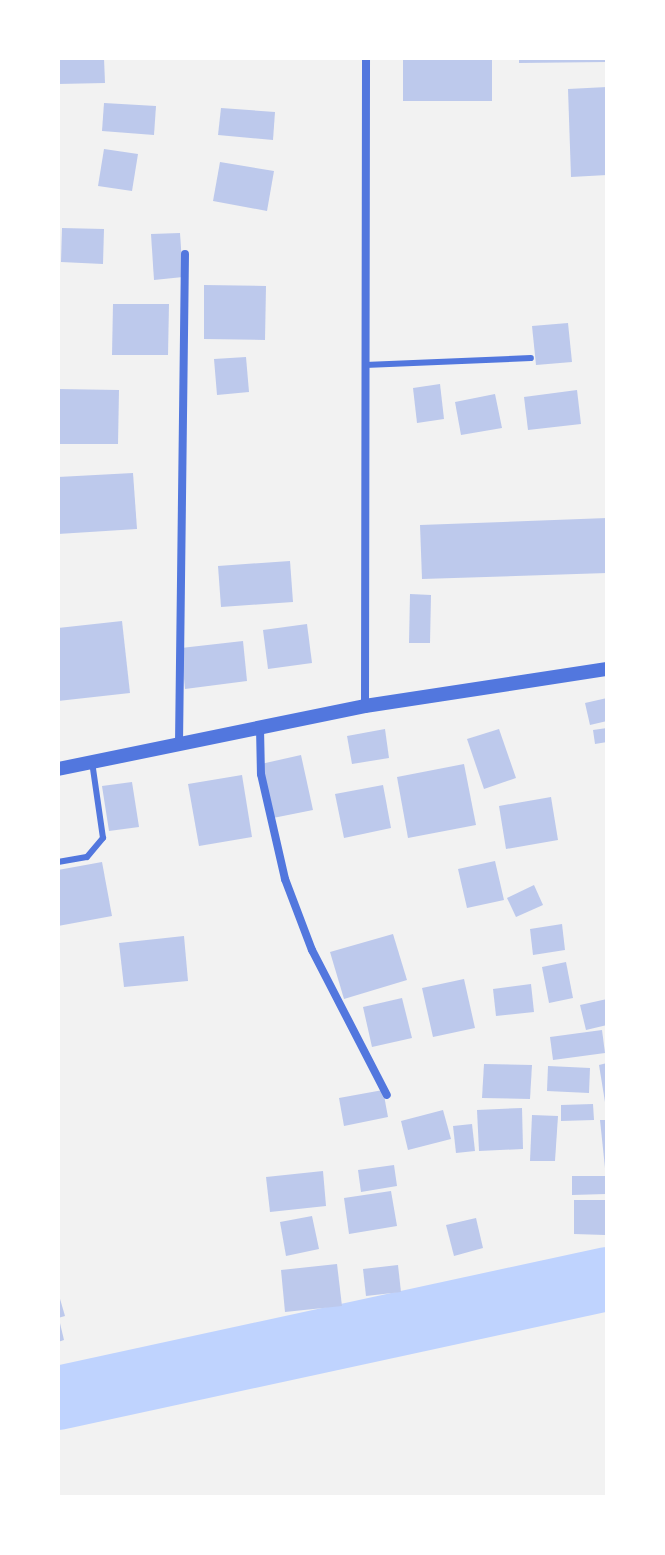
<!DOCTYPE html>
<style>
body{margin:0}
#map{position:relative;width:665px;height:1555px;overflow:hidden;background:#f2f2f2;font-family:"Fira Sans",sans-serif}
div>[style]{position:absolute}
.river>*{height:64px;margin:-32px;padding:0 32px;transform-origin:32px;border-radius:32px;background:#bfd3fe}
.building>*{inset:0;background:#bdc9ec}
.service>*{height:6px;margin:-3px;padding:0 3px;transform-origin:3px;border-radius:3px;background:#5277de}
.minor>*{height:8px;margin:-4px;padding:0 4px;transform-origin:4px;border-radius:4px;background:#5277de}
.tertiary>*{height:14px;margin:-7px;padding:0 7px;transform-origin:7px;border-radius:7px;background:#5277de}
span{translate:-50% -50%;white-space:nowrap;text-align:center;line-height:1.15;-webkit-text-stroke:8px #fff;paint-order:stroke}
.frame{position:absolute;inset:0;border:60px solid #fff;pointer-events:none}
</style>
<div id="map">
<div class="river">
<i style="left:58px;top:1398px;width:562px;rotate:-12.23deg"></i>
</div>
<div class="building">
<i style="clip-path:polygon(58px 58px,104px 58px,105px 83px,58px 84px)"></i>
<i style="clip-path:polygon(403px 58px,492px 58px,492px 101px,403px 101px)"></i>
<i style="clip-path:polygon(519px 58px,607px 58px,607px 62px,519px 63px)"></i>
<i style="clip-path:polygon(607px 87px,607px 175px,571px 177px,568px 89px)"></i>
<i style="clip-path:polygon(104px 103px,156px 106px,154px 135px,102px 131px)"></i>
<i style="clip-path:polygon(221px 108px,275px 112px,273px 140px,218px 135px)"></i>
<i style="clip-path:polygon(104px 149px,138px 154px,132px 191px,98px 186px)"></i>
<i style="clip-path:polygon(220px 162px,274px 171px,267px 211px,213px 201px)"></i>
<i style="clip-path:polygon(62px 228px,104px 229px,103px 264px,61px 262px)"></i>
<i style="clip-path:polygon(180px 233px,183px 277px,154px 280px,151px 234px)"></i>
<i style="clip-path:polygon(204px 285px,266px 286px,265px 340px,204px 339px)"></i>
<i style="clip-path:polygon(113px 304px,169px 304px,168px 355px,112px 355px)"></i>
<i style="clip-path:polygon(568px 323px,572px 362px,536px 365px,532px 326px)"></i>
<i style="clip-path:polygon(246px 357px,249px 392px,217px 395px,214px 359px)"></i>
<i style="clip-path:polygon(440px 384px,444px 419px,417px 423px,413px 388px)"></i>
<i style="clip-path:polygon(58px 389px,119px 390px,118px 444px,58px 444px)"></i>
<i style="clip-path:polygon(577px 390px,581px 424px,528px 430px,524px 397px)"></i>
<i style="clip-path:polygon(495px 394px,502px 428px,461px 435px,455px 402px)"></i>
<i style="clip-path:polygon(133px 473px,137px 529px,58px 534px,58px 477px)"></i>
<i style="clip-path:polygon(607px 518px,607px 573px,422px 579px,420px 525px)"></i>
<i style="clip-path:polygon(290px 561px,293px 602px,221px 607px,218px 566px)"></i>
<i style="clip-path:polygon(410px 594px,431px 595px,430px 643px,409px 643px)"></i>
<i style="clip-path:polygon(122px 621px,130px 693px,58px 701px,58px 628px)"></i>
<i style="clip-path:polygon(307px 624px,312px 663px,268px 669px,263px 630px)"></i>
<i style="clip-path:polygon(243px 641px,247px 681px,185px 689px,181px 648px)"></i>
<i style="clip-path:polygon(607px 698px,607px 721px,590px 725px,585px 703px)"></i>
<i style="clip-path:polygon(607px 728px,607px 742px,595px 744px,593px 730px)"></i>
<i style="clip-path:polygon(385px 729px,389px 758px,352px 764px,347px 736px)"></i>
<i style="clip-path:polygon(499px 729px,516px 778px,484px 789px,467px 739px)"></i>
<i style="clip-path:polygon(301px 755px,313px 810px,273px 818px,261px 764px)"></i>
<i style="clip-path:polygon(464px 764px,476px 825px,408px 838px,397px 777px)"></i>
<i style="clip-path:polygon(242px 775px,252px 837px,199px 846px,188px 784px)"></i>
<i style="clip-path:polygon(132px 782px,139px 827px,109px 831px,102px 786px)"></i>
<i style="clip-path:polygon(383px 785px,391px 828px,344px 838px,335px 794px)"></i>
<i style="clip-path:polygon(551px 797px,558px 840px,506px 849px,499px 806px)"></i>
<i style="clip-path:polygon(495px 861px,504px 900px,467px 908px,458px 869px)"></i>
<i style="clip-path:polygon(102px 862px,112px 916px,58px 926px,58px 870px)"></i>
<i style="clip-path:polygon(534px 885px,543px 905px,516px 917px,507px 898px)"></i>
<i style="clip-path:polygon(562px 924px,565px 950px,533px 955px,530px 929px)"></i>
<i style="clip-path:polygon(393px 934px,407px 980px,344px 999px,330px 952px)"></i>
<i style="clip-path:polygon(184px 936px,188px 981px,124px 987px,119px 943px)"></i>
<i style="clip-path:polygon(566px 962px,573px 998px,549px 1003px,542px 967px)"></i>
<i style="clip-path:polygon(464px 979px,475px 1028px,433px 1037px,422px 988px)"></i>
<i style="clip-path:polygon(531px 984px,534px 1012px,496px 1016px,493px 989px)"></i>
<i style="clip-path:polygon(402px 998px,412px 1038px,372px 1047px,363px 1007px)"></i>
<i style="clip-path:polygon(607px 999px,607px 1025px,586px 1030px,580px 1005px)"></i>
<i style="clip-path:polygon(602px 1030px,605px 1053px,553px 1060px,550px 1037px)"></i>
<i style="clip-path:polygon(607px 1063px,607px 1102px,605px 1102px,599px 1065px)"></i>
<i style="clip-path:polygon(484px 1064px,532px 1065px,530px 1099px,482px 1098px)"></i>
<i style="clip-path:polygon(548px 1066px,590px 1068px,589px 1093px,547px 1091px)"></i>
<i style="clip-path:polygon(383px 1090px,388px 1117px,344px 1126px,339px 1098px)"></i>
<i style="clip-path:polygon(593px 1104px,594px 1120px,561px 1121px,561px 1105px)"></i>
<i style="clip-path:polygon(522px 1108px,523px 1149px,479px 1151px,477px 1110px)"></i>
<i style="clip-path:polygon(443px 1110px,451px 1139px,408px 1150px,401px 1121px)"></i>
<i style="clip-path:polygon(532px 1115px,558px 1116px,555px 1161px,530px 1161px)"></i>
<i style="clip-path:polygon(600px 1120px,607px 1120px,607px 1168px,605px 1168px)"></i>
<i style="clip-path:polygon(472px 1124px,475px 1151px,456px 1153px,453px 1126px)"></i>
<i style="clip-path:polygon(394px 1165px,397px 1186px,361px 1192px,358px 1170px)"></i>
<i style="clip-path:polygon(323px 1171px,326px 1206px,270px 1212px,266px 1177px)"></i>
<i style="clip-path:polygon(572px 1176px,605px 1176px,606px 1194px,572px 1195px)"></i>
<i style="clip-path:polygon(391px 1191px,397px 1226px,349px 1234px,344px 1198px)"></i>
<i style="clip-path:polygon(574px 1200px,606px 1200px,605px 1235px,574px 1234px)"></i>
<i style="clip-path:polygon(312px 1216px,319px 1249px,286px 1256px,280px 1222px)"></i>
<i style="clip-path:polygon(476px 1218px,483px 1248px,454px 1256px,446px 1225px)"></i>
<i style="clip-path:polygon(337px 1264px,342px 1306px,285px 1312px,281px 1270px)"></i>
<i style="clip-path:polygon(398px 1265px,401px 1292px,366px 1296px,363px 1269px)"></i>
<i style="clip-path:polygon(58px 1292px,65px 1316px,58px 1318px)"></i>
<i style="clip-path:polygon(59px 1319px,64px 1340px,58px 1342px,58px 1320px)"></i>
</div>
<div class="service">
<i style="left:365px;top:365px;width:166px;rotate:-2.4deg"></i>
<i style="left:58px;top:862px;width:29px;rotate:-10deg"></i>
<i style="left:87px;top:857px;width:25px;rotate:-50deg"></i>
<i style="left:103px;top:838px;width:77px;rotate:-98.2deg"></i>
</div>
<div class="minor">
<i style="left:365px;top:706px;width:648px;rotate:-89.91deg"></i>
<i style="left:260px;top:728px;width:46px;rotate:88.8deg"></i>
<i style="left:261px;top:774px;width:108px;rotate:77.1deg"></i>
<i style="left:285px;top:879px;width:76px;rotate:69.2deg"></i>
<i style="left:312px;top:950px;width:163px;rotate:62.7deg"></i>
<i style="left:179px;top:744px;width:490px;rotate:-89.3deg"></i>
</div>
<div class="tertiary">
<i style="left:58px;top:769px;width:313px;rotate:-11.6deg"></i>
<i style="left:365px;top:706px;width:245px;rotate:-8.7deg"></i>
</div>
<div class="frame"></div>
</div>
